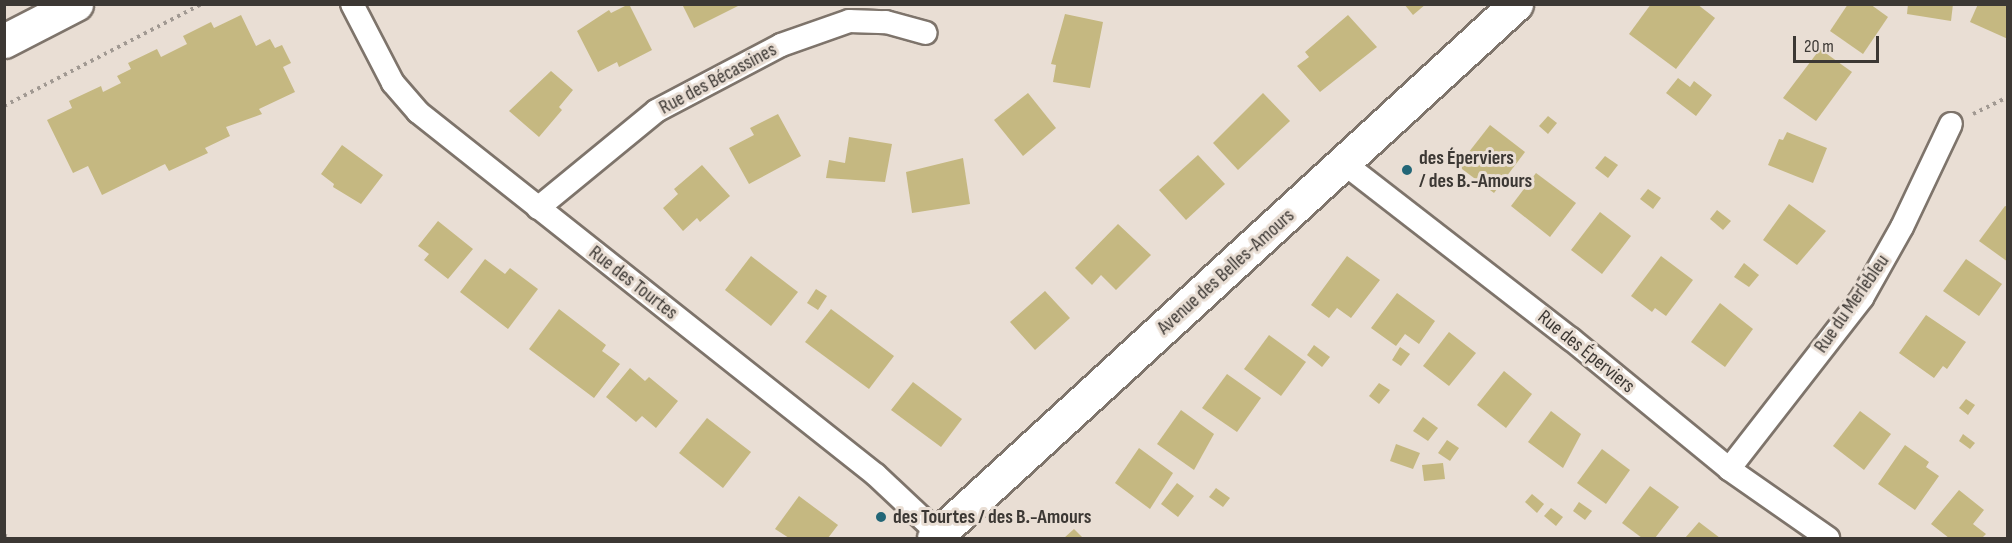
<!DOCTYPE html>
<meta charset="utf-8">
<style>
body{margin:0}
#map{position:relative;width:2012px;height:543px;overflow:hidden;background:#e9ded4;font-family:"Sofia Sans Condensed",sans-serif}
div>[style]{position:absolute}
.building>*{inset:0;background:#c5b881}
.path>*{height:4px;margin-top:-2px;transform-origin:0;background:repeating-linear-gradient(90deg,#a19992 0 3px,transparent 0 7.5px)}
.roads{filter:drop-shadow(2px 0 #7e746b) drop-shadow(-2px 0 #7e746b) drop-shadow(0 2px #7e746b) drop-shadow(0 -2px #7e746b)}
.street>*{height:22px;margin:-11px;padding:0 11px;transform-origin:11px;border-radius:11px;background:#fff}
.secondary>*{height:33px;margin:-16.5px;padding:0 16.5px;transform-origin:16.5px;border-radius:16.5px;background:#fff}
.dots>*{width:16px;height:16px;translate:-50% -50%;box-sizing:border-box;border:3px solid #e9ded4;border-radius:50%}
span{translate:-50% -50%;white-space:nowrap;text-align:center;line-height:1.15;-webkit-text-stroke:6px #e9ded4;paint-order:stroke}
.street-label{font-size:20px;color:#3c3834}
.poi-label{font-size:20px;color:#3c3834;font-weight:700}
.left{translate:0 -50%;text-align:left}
.frame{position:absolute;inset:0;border:6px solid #3c3834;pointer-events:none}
.scale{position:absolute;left:1793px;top:36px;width:86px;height:27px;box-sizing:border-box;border:3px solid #3c3834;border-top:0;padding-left:8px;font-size:18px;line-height:21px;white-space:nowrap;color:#3c3834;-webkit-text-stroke:4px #e9ded4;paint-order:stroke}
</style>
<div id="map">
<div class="building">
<i style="clip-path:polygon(629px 4px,652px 50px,619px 67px,617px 62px,598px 72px,577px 31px,609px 10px,611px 13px)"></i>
<i style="clip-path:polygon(682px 4px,742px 4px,694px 28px)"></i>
<i style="clip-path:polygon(1404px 4px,1426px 4px,1413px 15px)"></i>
<i style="clip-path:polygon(1651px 4px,1697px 4px,1715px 18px,1676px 69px,1629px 34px)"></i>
<i style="clip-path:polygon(1848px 4px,1870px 4px,1888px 17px,1863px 54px,1830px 31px)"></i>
<i style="clip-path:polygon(1908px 4px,1953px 4px,1951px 21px,1907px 14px)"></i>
<i style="clip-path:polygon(1978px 4px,2008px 4px,2008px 39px,1970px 22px)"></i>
<i style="clip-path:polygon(1065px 14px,1103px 22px,1090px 88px,1053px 82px,1056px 65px,1051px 64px)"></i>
<i style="clip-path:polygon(241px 15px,256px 46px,270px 39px,275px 48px,282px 45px,291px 63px,283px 67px,295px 92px,259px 109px,262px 114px,226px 127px,230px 136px,205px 148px,208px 153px,169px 171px,165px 164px,102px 195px,88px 166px,73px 173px,47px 120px,72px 108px,69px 101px,101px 86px,103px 92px,121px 83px,117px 76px,131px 69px,128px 63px,157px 49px,161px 57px,187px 44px,183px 36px,211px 22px,214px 28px)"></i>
<i style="clip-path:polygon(1348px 15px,1377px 47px,1320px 92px,1297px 66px,1309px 57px,1305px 52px)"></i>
<i style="clip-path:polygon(1820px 49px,1852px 72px,1816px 121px,1783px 98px)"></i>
<i style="clip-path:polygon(551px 71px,573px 90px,559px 107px,562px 110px,539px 137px,509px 111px)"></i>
<i style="clip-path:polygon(1678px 78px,1690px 87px,1694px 81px,1712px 95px,1696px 116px,1666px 93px)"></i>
<i style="clip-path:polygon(1028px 93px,1056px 128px,1023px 156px,994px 120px)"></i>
<i style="clip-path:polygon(1263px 93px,1290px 121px,1238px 170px,1213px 143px)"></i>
<i style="clip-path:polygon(778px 114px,801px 156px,749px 184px,729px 148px,754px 135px,750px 128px)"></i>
<i style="clip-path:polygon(1548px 116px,1557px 123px,1548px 134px,1539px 126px)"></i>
<i style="clip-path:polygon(1490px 125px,1525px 152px,1494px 193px,1458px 166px)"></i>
<i style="clip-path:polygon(1787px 132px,1827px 148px,1813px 183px,1768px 165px,1779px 139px,1783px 140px)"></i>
<i style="clip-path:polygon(849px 137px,892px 144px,885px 182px,826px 178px,829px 160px,845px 163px)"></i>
<i style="clip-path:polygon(342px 145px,383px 175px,361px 204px,333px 187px,334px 184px,321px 174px)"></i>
<i style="clip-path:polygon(1198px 155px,1225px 184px,1186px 220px,1159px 190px)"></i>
<i style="clip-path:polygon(1605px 156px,1618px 165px,1608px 178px,1595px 168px)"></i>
<i style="clip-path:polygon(963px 158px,970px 204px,912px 213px,906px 172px)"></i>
<i style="clip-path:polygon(702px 165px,730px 196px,700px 222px,697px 218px,683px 231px,663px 208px,678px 194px,674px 189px)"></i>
<i style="clip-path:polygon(1536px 173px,1576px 203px,1550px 237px,1511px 206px)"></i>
<i style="clip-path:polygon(1648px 189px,1661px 198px,1653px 209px,1640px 199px)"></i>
<i style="clip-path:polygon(1789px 204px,1826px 231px,1797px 265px,1763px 240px)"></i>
<i style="clip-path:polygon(2005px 206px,2008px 207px,2008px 262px,1979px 241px)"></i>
<i style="clip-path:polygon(1717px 210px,1731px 221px,1723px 230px,1710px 219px)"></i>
<i style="clip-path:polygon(1600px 212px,1631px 236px,1602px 274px,1571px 250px)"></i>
<i style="clip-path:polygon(438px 221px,473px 249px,448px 279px,424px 260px,429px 254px,418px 246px)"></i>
<i style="clip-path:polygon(1118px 224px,1151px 255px,1116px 290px,1101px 275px,1092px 285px,1075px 268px)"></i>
<i style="clip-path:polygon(751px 256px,798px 292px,771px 326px,725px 290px)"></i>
<i style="clip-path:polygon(1347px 256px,1380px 280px,1351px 318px,1337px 308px,1329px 318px,1311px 305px)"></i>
<i style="clip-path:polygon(1661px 256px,1693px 280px,1666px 316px,1655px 308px,1652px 312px,1631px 296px)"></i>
<i style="clip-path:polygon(485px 259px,505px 274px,510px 268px,538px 289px,508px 329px,460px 292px)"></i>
<i style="clip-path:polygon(1966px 259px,2002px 284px,1979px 316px,1943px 291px)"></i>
<i style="clip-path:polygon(1744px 263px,1759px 275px,1749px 287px,1734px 277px)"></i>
<i style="clip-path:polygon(816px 289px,827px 296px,818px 310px,807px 303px)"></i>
<i style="clip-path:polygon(1045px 291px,1070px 318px,1035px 350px,1010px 322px)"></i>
<i style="clip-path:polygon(1397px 293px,1435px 321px,1419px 344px,1405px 334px,1396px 346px,1371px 328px)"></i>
<i style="clip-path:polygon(1720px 303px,1753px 329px,1725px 367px,1691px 342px)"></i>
<i style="clip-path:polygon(559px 309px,606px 345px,602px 351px,620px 364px,594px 398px,529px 349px)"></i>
<i style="clip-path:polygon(831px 309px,894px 356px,869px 389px,805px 342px)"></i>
<i style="clip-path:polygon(1926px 315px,1966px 342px,1947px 369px,1943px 366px,1934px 378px,1899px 353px)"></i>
<i style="clip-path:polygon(1449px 332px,1476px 353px,1449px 386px,1423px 366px)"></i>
<i style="clip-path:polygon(1269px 335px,1306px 362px,1281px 396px,1244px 369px)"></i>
<i style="clip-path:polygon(1314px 345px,1330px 357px,1322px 367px,1307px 355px)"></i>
<i style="clip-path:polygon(1400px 347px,1410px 354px,1401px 366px,1392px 360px)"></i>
<i style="clip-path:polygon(630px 368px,645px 381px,649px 377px,678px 401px,656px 428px,642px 416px,636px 422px,606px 397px)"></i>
<i style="clip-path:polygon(1504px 371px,1532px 394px,1506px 428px,1477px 405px)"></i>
<i style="clip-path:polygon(1227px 374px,1261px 398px,1237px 432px,1202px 408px)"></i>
<i style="clip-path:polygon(913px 382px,962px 419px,941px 447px,891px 410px)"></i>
<i style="clip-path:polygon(1379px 383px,1390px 390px,1379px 404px,1369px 396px)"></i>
<i style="clip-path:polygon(1966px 399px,1975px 405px,1968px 415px,1959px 408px)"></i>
<i style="clip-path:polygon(1181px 410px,1214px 434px,1194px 470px,1157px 444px)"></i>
<i style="clip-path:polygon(1551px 411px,1581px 434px,1563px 468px,1528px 442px)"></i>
<i style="clip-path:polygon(1860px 411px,1891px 434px,1864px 470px,1833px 446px)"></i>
<i style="clip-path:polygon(1423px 417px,1438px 428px,1428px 441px,1413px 431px)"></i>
<i style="clip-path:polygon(707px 418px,751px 452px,723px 488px,679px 453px)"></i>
<i style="clip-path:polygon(1963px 434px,1975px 443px,1970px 449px,1959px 441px)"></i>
<i style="clip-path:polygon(1447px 440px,1459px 448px,1450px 461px,1438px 453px)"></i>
<i style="clip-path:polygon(1396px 444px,1420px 453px,1413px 469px,1390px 461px)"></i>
<i style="clip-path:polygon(1905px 445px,1929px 462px,1926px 467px,1939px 476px,1915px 510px,1878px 484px)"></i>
<i style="clip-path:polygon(1139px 448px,1173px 473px,1150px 509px,1115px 483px)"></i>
<i style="clip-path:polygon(1602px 449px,1630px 470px,1606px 504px,1577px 483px)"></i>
<i style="clip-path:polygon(1443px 463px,1445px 479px,1424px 481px,1422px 465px)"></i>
<i style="clip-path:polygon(1177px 483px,1194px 496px,1178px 517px,1161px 504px)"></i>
<i style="clip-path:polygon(1650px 486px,1679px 507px,1655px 538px,1642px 538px,1622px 523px)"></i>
<i style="clip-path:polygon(1216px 488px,1230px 498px,1223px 507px,1209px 497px)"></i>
<i style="clip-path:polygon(1959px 490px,1984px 510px,1973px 524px,1986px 534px,1982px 538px,1949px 538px,1931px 524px)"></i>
<i style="clip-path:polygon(1532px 494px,1544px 504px,1537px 513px,1525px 502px)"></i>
<i style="clip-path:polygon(799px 496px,838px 525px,828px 538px,789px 538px,775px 529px)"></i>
<i style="clip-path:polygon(1579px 502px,1592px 511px,1585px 520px,1573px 511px)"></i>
<i style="clip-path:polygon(1551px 508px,1563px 517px,1556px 526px,1544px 516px)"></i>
<i style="clip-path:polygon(1699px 522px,1720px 538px,1685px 538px)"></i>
<i style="clip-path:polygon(1074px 529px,1083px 538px,1064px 538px)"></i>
</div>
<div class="path">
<i style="left:4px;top:106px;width:223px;rotate:-27.3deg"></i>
<i style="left:1973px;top:114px;width:39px;rotate:-26deg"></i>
<i style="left:4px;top:535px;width:6px;rotate:31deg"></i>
</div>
<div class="roads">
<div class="street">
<i style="left:352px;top:4px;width:89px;rotate:62.6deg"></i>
<i style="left:393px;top:83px;width:38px;rotate:49deg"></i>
<i style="left:418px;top:112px;width:584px;rotate:38.4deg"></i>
<i style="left:876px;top:475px;width:92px;rotate:43.2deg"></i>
<i style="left:1345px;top:164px;width:286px;rotate:37.8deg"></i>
<i style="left:1571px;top:339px;width:205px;rotate:39.4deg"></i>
<i style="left:1729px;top:469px;width:121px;rotate:34.9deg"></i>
<i style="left:538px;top:208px;width:153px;rotate:-39.4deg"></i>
<i style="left:656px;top:111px;width:141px;rotate:-27.8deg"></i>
<i style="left:781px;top:45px;width:72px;rotate:-19.4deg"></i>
<i style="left:849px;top:21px;width:37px;rotate:2deg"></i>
<i style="left:886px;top:22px;width:41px;rotate:15.4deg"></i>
<i style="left:1729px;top:469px;width:217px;rotate:-52.1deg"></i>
<i style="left:1862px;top:298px;width:81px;rotate:-60.6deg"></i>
<i style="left:1902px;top:227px;width:114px;rotate:-64.6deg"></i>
</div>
<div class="secondary">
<i style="left:4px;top:41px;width:81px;rotate:-27.2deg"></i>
<i style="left:934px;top:538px;width:790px;rotate:-42.54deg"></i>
</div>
</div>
<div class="dots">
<i style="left:1407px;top:170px;background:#267"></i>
<i style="left:881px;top:517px;background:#267"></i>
</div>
<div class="street-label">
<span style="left:718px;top:79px;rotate:-28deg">Rue des Bécassines</span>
<span style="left:1226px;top:272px;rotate:-42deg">Avenue des Belles-Amours</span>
<span style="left:633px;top:283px;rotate:38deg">Rue des Tourtes</span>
<span style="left:1852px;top:304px;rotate:-55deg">Rue du Merlebleu</span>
<span style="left:1586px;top:352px;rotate:39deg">Rue des Éperviers</span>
</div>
<div class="poi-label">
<span class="left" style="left:1419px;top:170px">des Éperviers<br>/ des B.-Amours</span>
<span class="left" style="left:893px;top:517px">des Tourtes / des B.-Amours</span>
</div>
<div class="frame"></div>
<div class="scale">20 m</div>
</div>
